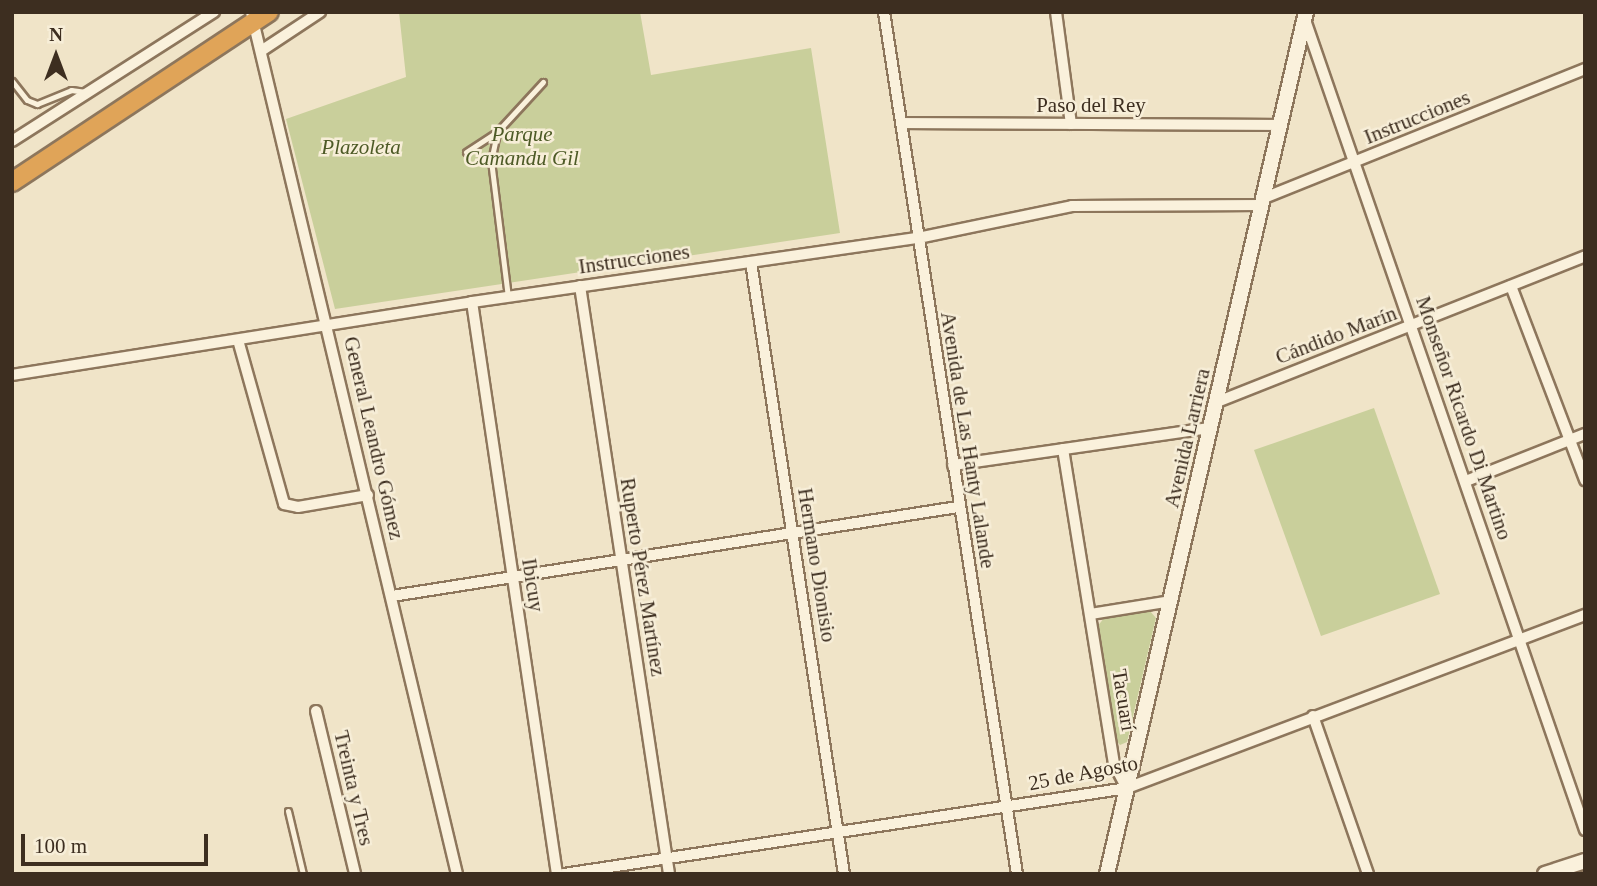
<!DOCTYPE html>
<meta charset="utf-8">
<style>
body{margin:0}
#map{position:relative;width:1597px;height:886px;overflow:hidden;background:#f0e4c8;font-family:Georgia,serif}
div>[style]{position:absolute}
.green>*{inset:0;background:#c9cf9b}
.roads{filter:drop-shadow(2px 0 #8d765c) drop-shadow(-2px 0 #8d765c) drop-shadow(0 2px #8d765c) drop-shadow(0 -2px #8d765c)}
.lane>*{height:5px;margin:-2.5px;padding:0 2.5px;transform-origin:2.5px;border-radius:2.5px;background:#faf1dc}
.street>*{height:10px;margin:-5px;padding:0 5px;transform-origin:5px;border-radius:5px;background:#faf1dc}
.secondary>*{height:14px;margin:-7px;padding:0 7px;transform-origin:7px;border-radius:7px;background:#faf1dc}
.highway>*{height:18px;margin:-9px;padding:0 9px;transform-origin:9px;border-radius:9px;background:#e0a458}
span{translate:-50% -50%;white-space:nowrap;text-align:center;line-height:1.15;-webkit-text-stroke:5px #f7eed8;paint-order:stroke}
.street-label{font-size:21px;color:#3d2e20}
.park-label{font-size:21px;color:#4d5a26;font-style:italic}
.frame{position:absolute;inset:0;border:14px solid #3d2e20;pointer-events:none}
.north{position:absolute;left:21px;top:21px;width:70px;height:70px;-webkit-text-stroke:5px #f7eed8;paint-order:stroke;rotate:0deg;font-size:19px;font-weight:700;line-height:28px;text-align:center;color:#3d2e20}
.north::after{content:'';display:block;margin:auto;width:24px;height:32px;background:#3d2e20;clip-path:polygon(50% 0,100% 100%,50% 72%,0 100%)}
.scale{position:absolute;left:21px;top:834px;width:187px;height:32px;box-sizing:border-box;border:4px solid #3d2e20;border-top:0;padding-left:9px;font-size:21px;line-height:24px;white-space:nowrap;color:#3d2e20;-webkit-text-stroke:5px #f7eed8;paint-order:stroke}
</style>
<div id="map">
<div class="green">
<i style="clip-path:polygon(399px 12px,640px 12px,651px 75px,811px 48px,840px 233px,335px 309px,286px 119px,406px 77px)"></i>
<i style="clip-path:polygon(1374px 408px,1440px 594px,1321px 636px,1254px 450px)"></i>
<i style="clip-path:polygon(1150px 611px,1156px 618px,1127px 742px,1120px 745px,1115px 739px,1097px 627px,1104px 618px)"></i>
</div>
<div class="roads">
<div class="lane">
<i style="left:12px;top:81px;width:24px;rotate:52deg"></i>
<i style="left:27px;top:100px;width:11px;rotate:22deg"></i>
<i style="left:37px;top:104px;width:37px;rotate:-22deg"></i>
<i style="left:71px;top:90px;width:15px;rotate:8deg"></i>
<i style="left:466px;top:152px;width:37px;rotate:-33deg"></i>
<i style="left:508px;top:297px;width:137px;rotate:-97.1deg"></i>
<i style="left:491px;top:161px;width:30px;rotate:-78deg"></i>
<i style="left:497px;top:132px;width:68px;rotate:-47.4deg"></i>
<i style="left:288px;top:811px;width:65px;rotate:76.6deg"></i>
</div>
<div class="street">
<i style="left:251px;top:12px;width:886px;rotate:76.56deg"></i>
<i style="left:884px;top:12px;width:872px;rotate:81.23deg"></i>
<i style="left:1056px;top:12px;width:113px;rotate:82.4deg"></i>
<i style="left:1305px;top:20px;width:857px;rotate:70.93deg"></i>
<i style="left:261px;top:51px;width:71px;rotate:-33.5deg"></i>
<i style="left:902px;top:123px;width:379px;rotate:0.3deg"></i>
<i style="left:12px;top:141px;width:240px;rotate:-32.6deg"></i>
<i style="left:1264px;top:198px;width:346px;rotate:-21.9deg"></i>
<i style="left:751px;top:262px;width:619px;rotate:81.36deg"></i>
<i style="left:580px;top:286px;width:595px;rotate:81.39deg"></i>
<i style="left:1511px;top:286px;width:208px;rotate:69.1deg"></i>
<i style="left:472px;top:302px;width:578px;rotate:81.55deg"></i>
<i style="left:238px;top:340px;width:170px;rotate:74.3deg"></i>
<i style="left:284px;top:504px;width:14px;rotate:12deg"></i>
<i style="left:298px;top:507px;width:71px;rotate:-9.7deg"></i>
<i style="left:12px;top:375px;width:466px;rotate:-9deg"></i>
<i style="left:472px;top:302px;width:451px;rotate:-8.2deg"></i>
<i style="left:918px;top:238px;width:157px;rotate:-11.7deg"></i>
<i style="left:1072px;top:206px;width:190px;rotate:-0.3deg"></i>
<i style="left:1217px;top:402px;width:396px;rotate:-21.6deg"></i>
<i style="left:1063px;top:449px;width:319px;rotate:80.8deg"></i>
<i style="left:1114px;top:764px;width:27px;rotate:62deg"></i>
<i style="left:953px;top:465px;width:261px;rotate:-8.2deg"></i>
<i style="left:1466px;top:481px;width:128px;rotate:-21.6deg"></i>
<i style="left:392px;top:596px;width:573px;rotate:-8.94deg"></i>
<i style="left:1091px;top:614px;width:81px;rotate:-9.2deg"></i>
<i style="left:316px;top:711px;width:168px;rotate:76.5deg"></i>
<i style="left:1313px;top:716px;width:167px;rotate:70.8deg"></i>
<i style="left:564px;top:874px;width:570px;rotate:-8.68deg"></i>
<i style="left:1127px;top:788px;width:490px;rotate:-20.7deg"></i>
</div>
<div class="secondary">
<i style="left:1107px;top:874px;width:885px;rotate:-77deg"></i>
<i style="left:1545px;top:874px;width:42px;rotate:-18deg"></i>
</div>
<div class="highway">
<i style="left:12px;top:182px;width:308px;rotate:-33.5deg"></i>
</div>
</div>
<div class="street-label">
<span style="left:1091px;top:105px">Paso del Rey</span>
<span style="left:1417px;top:117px;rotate:-22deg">Instrucciones</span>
<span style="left:634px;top:259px;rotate:-8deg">Instrucciones</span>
<span style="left:1336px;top:335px;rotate:-21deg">Cándido Marín</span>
<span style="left:1464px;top:418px;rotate:71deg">Monseñor Ricardo Di Martino</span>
<span style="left:374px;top:438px;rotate:77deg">General Leandro Gómez</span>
<span style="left:1187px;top:438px;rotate:-77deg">Avenida Larriera</span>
<span style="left:968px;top:440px;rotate:81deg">Avenida de Las Hanty Lalande</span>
<span style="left:817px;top:565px;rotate:81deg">Hermano Dionisio</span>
<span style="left:643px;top:577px;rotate:81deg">Ruperto Pérez Martínez</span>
<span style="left:533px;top:585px;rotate:81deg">Ibicuy</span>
<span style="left:1124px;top:700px;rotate:81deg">Tacuarí</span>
<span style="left:1083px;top:773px;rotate:-11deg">25 de Agosto</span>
<span style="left:354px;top:788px;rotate:77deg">Treinta y Tres</span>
</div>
<div class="park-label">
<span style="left:522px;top:146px">Parque<br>Camandu Gil</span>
<span style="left:361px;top:147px">Plazoleta</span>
</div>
<div class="frame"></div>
<div class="north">N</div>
<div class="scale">100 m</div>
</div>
